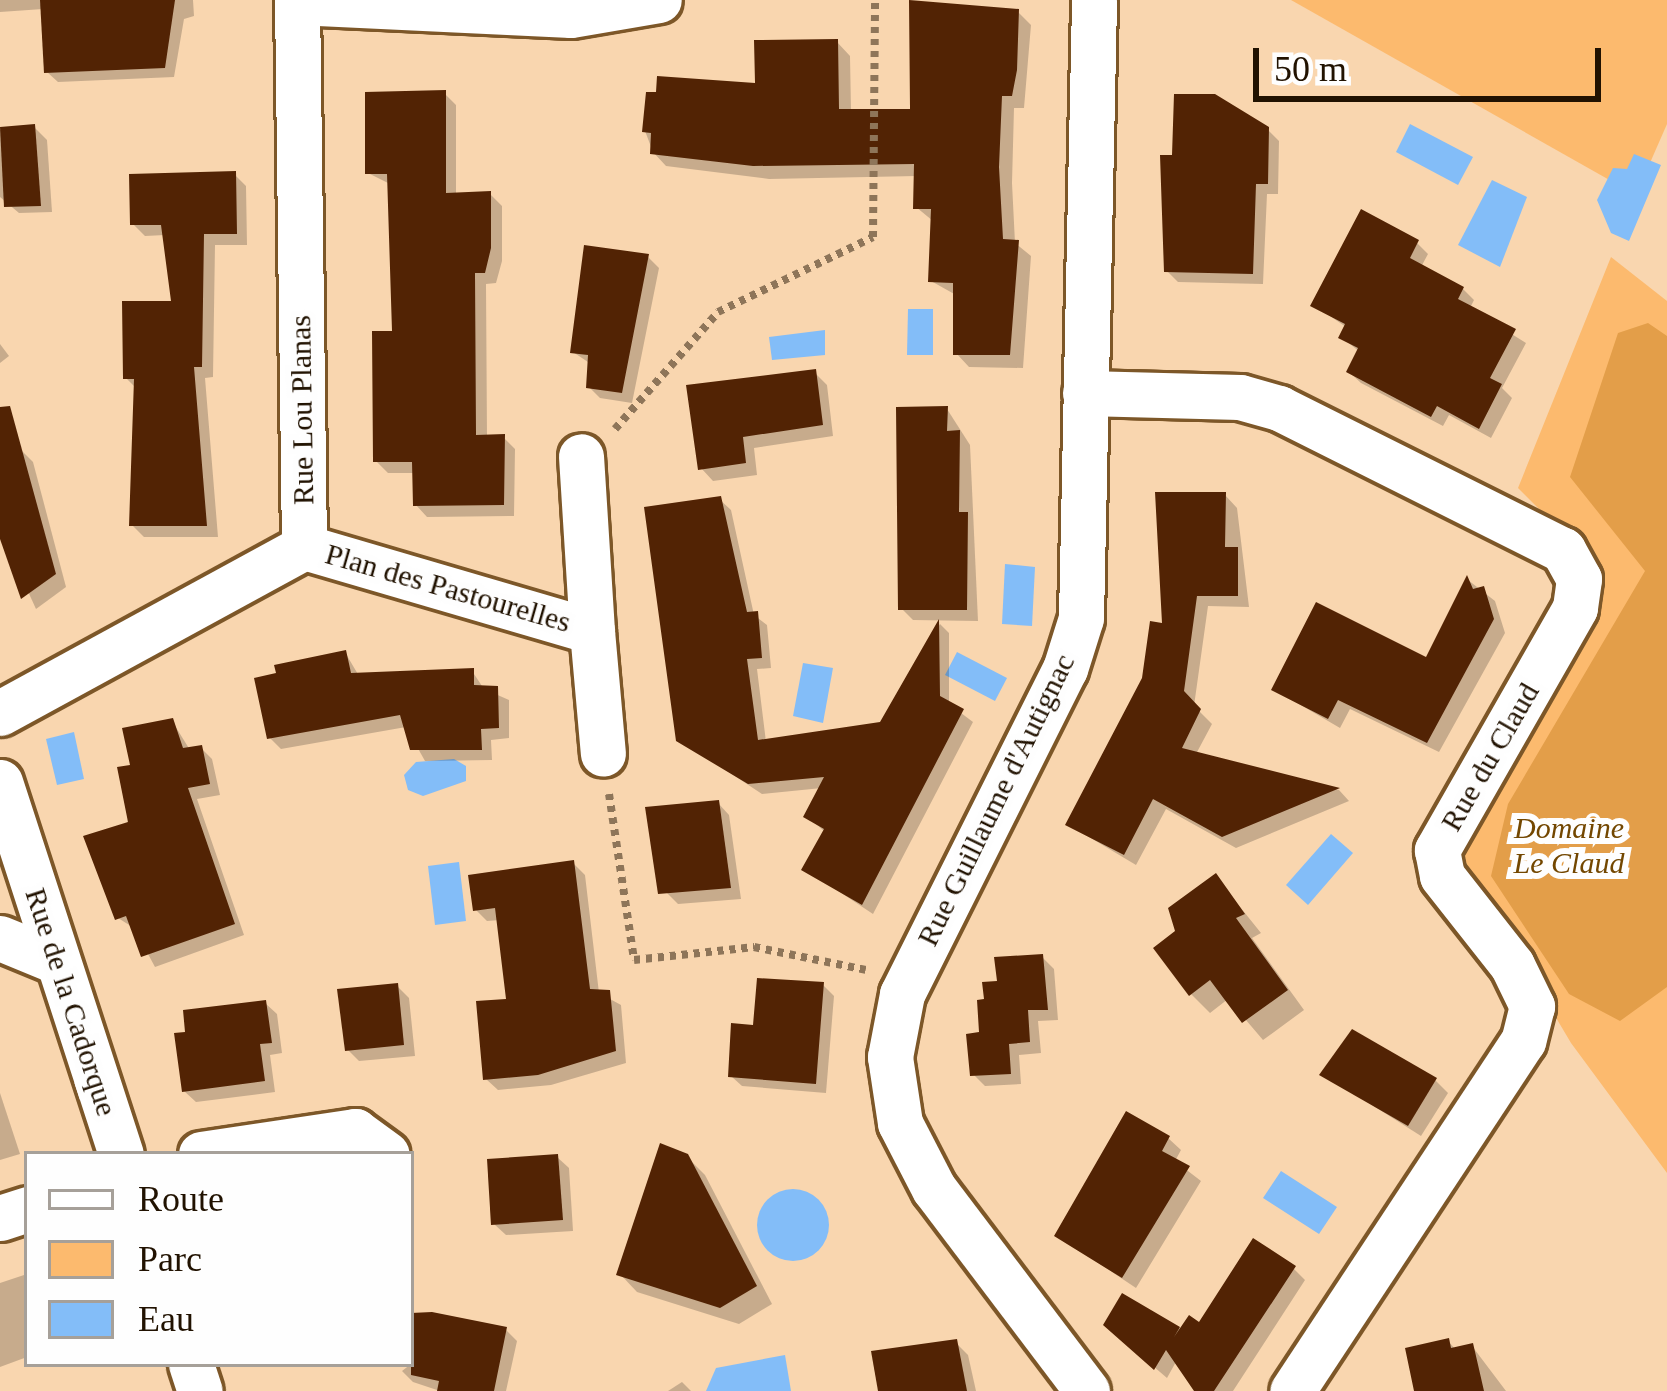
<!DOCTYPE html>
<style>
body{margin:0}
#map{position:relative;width:1667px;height:1391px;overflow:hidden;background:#f9d6af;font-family:Georgia,serif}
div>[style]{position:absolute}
.green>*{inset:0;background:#fcba6e}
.forest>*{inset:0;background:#e39e49}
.water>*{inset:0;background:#83bdf8}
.round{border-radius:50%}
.shadow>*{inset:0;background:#0003}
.building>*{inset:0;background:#522304}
.path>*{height:8px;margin-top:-4px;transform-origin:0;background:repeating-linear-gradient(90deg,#8e7559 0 6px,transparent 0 12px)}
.roads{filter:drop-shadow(3px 0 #7d5728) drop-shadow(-3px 0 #7d5728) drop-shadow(0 3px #7d5728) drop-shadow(0 -3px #7d5728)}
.minor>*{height:45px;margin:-22.5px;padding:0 22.5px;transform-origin:22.5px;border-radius:22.5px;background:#fff}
span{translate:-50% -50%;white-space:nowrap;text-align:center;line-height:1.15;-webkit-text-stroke:12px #fefefe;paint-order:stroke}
.street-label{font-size:30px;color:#211201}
.park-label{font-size:30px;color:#734700;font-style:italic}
.legend{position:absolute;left:24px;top:1151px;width:390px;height:216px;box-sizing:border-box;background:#fefefe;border:3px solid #a6a099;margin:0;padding:15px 21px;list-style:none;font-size:36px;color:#211201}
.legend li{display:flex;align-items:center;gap:24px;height:60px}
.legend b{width:60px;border:3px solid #a6a099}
.scale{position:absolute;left:1253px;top:48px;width:348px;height:54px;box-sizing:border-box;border:6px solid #211201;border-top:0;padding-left:15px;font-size:36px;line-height:42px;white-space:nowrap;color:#211201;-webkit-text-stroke:9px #fefefe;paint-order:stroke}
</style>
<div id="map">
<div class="green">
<i style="clip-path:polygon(1291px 0,1667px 0,1667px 124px,1636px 195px)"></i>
<i style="clip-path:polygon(1611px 257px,1667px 301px,1667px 1173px,1571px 1043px,1468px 869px,1460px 839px,1589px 609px,1573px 543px,1518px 488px)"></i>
</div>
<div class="forest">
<i style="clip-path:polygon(1648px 323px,1667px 336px,1667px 987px,1620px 1021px,1569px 994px,1491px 876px,1508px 804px,1645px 571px,1570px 477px,1618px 333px)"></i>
</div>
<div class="water">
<i style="clip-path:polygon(1410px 124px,1473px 157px,1458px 185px,1396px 152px)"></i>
<i style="clip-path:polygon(1634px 154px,1661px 165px,1629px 241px,1611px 233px,1597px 200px,1613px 168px,1627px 169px)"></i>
<i style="clip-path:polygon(1492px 180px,1527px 197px,1500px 267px,1458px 245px)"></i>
<i style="clip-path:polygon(908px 309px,933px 309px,933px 355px,907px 355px)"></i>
<i style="clip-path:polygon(825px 330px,825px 355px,772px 360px,769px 337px)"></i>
<i style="clip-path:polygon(1005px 564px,1035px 567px,1032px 626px,1002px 624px)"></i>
<i style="clip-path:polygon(957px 652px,1007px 678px,995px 701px,945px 675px)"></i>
<i style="clip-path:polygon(803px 663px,833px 668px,823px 723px,793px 716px)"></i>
<i style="clip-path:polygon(74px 732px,84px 779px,57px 785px,46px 739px)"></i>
<i style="clip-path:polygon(454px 759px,466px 766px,466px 781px,423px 796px,408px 790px,404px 775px,416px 762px)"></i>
<i style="clip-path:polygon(1331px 834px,1353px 853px,1308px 905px,1286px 885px)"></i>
<i style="clip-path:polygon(459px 862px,466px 921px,435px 925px,428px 866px)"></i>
<i style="clip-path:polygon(1281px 1171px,1337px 1207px,1319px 1234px,1263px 1198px)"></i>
<i class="round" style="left:757px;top:1189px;width:72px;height:72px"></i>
<i style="clip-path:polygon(785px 1355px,791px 1391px,706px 1391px,716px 1368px)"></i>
</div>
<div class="shadow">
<i style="clip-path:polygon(0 0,193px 0,194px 16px,184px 19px,174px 77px,58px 82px,47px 72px,43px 9px,0 12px)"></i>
<i style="clip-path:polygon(1018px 12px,1031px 25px,1024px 108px,1014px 108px,1012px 183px,1015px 243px,1031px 256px,1023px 368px,969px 367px,956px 353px,956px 295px,931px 281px,933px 221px,916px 207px,917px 176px,769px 179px,666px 166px,653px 152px,645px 131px,758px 86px,837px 42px,850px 56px,851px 112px,913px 112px)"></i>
<i style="clip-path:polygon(444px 93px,456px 105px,456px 195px,490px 194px,502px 206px,502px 261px,496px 283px,486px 284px,487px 437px,503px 437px,515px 449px,514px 516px,427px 517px,416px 505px,415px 473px,388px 473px,376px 461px,395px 334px,390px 184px,368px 173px)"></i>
<i style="clip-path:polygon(34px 127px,47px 140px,52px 212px,19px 213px,0 197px,0 130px)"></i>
<i style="clip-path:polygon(1267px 129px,1279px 141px,1278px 194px,1267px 194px,1263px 284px,1178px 282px,1167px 271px)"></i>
<i style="clip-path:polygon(234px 174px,246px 186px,247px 245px,215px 245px,213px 377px,205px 378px,218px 537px,144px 537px,132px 525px,137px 389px,126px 378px,175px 304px,165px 235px,145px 236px,133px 224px)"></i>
<i style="clip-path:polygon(1417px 243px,1428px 254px,1421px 267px,1463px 289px,1474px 300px,1470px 308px,1526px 343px,1502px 388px,1512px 398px,1491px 438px,1449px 415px,1443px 426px,1361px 383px,1349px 372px,1360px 352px,1341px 337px,1346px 327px,1314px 305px)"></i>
<i style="clip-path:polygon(648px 257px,659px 268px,632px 403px,600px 398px,589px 387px,591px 364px,573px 352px)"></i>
<i style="clip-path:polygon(0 344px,9px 356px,0 363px)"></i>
<i style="clip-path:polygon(814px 372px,827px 385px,833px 436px,754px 448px,757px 475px,713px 481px,701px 468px)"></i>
<i style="clip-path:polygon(947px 409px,970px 445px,978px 621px,913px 620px,901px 608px)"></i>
<i style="clip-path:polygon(21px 450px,33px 462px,66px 587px,36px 609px,0 530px,0 457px)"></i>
<i style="clip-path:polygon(1225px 495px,1237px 508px,1249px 607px,1208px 606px,1194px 706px,1212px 724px,1196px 754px,1339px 790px,1349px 801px,1236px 848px,1166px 809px,1136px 865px,1069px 825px,1145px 679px)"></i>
<i style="clip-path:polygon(719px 499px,731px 510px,754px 615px,767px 625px,771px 668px,757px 669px,766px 742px,882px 724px,940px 624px,949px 633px,949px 704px,973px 722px,873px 914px,805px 869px,825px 832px,807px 816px,822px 788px,762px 794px,679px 739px)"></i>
<i style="clip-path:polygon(1468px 580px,1495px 601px,1505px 633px,1439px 752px,1350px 709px,1340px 728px,1275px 690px,1428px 661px)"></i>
<i style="clip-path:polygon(346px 654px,359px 676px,472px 671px,484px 689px,509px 700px,509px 738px,491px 740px,492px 760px,425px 761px,406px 727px,281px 749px,270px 738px)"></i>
<i style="clip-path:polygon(172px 721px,190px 750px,201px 748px,212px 759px,220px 795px,197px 799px,244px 935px,155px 967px,134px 928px,118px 918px,133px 767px)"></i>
<i style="clip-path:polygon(718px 803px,729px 815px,741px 899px,678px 904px,666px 892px)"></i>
<i style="clip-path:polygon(573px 863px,585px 875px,599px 993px,621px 1005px,626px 1063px,551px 1085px,498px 1090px,486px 1079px,510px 1002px,500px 920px,487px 921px,475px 909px)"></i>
<i style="clip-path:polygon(1216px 877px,1261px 933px,1252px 938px,1304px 1010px,1263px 1040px,1228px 999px,1210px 1013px,1191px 994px,1178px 932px)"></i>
<i style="clip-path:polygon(1042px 957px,1054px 969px,1058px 1020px,1038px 1021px,1041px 1053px,1019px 1055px,1021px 1084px,985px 1086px,973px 1074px,987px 1002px)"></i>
<i style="clip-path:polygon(823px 985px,834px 996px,826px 1093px,742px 1086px,731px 1076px,756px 1029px)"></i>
<i style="clip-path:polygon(397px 986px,409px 998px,415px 1056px,359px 1061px,347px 1049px)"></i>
<i style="clip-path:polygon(265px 1003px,277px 1014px,282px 1053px,270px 1055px,275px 1092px,196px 1102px,184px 1091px)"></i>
<i style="clip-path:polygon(1323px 1074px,1435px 1080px,1448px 1093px,1421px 1136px)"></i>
<i style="clip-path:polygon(0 1093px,20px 1154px,0 1160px)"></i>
<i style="clip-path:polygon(1168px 1138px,1181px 1150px,1175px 1161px,1201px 1181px,1136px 1288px,1058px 1236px)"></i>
<i style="clip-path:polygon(686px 1156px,705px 1175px,772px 1304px,739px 1324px,637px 1292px,620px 1274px)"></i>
<i style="clip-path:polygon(557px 1157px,569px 1168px,573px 1231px,506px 1235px,494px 1224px)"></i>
<i style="clip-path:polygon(1294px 1269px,1305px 1280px,1233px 1391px,1198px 1391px,1177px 1360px,1167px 1378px,1118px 1336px,1199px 1326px)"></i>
<i style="clip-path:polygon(27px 1274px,27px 1357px,0 1367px,0 1283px)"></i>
<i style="clip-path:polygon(411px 1325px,506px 1330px,517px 1341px,506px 1391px,440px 1391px,413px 1382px,402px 1371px,411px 1364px)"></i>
<i style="clip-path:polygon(1448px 1341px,1456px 1350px,1472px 1346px,1506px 1391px,1418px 1391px)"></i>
<i style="clip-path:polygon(956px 1343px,968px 1355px,976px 1391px,881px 1391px)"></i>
<i style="clip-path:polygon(682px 1382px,691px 1391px,668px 1391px)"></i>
</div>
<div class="building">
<i style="clip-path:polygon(40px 0,175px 0,165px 68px,44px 73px)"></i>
<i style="clip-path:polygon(909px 0,1019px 9px,1017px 70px,1012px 96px,1002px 96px,999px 167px,1003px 239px,1019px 240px,1010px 355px,953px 355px,953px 283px,928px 282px,931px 209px,913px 209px,914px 164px,753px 166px,650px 154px,651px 133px,642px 132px,646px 92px,656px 92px,657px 76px,755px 83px,754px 40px,838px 39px,839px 109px,910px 109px)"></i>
<i style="clip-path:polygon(446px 90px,446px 193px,491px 191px,491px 248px,485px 273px,475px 273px,476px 435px,505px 434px,504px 505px,413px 506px,412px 462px,373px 462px,372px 331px,392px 331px,387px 174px,365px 174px,365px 92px)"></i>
<i style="clip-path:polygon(1174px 94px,1215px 94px,1269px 127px,1268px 184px,1256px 184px,1253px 274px,1164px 272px,1160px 155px,1172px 155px)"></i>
<i style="clip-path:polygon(35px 124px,41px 206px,4px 207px,0 127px)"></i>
<i style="clip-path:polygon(236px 171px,237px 234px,204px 234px,202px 367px,194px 367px,207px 526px,129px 526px,134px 379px,123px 379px,122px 301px,171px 301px,161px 225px,130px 225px,129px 174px)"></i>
<i style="clip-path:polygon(1361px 209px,1419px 240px,1410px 258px,1464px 287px,1458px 299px,1516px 329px,1490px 378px,1502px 384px,1479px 429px,1437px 406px,1431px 417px,1346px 372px,1358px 348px,1338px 338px,1345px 324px,1310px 306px)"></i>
<i style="clip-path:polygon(584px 245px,649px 254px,622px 393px,586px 388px,588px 355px,570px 353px)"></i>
<i style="clip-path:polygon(816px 369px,823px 425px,743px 437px,746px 463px,698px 470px,686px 385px)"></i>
<i style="clip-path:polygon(10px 406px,56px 574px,21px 599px,0 539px,0 407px)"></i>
<i style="clip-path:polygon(948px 406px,947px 431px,960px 430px,959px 512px,968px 512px,967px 610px,898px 610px,896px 407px)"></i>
<i style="clip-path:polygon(1155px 492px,1226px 492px,1225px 547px,1238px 547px,1238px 596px,1197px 596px,1184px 691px,1201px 709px,1182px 748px,1340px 788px,1222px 837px,1153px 799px,1124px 855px,1065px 825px,1142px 678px,1150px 621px,1162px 623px)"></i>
<i style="clip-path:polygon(721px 496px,747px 612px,758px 611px,762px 658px,747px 659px,758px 740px,880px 722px,939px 619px,940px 696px,964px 709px,862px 905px,801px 870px,824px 829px,803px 817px,824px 777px,748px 784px,676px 741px,644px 507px)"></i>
<i style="clip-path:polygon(1467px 575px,1473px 589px,1484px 586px,1494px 619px,1427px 743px,1338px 700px,1328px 719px,1271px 690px,1316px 602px,1426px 657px)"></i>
<i style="clip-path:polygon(346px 650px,351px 673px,474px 668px,474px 685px,498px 686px,499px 728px,481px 729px,482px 750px,410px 750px,400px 715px,267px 739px,254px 678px,276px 673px,274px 665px)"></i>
<i style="clip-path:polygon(173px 718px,183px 748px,202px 745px,210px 784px,188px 788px,235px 924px,141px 957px,126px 916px,115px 920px,83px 836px,128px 822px,117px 767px,130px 765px,122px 728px)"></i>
<i style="clip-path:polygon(719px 800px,731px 888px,658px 894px,645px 807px)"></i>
<i style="clip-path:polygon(574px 860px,590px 989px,610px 990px,616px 1051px,538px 1075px,483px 1080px,476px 1001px,506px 999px,495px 908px,473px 911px,468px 875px)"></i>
<i style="clip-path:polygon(1216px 873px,1245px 914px,1236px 918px,1288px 990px,1242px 1023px,1210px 980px,1189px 996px,1153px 948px,1175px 931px,1168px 908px)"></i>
<i style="clip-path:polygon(1043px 954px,1048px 1010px,1028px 1010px,1030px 1042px,1009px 1044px,1011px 1074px,970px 1076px,966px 1034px,979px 1032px,977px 1000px,984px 999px,982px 982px,997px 981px,994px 957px)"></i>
<i style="clip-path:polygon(757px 978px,824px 982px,816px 1084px,728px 1077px,731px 1023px,753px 1025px)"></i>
<i style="clip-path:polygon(398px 983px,404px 1045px,345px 1051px,337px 989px)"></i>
<i style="clip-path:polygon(266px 1000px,272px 1043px,260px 1044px,265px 1081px,182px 1092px,174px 1033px,185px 1032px,183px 1010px)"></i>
<i style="clip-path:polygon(1352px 1029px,1437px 1078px,1408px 1126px,1319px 1075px)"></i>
<i style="clip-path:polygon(1126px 1111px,1170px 1136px,1162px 1151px,1190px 1166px,1122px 1278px,1054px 1236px)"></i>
<i style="clip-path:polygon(660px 1143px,688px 1154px,757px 1286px,720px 1308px,616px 1275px)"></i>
<i style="clip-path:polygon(558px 1154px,563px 1220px,491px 1225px,487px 1159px)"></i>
<i style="clip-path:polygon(1253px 1238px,1296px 1266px,1214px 1391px,1194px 1391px,1166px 1350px,1154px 1370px,1103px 1325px,1122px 1293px,1180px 1327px,1174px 1337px,1189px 1315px,1199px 1322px)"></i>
<i style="clip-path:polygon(432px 1312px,507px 1327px,494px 1391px,437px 1391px,439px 1381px,411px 1375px,411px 1313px)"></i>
<i style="clip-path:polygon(1449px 1338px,1451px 1348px,1473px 1343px,1484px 1391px,1414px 1391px,1405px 1348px)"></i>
<i style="clip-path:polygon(957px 1339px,967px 1391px,878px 1391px,871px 1351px)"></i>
</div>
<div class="path">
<i style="left:615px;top:429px;width:156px;rotate:-48.6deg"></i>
<i style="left:718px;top:312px;width:172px;rotate:-25.8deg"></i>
<i style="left:873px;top:237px;width:237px;rotate:-89.5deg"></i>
<i style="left:609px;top:794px;width:168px;rotate:81.4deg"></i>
<i style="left:634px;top:960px;width:121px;rotate:-6.2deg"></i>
<i style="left:754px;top:947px;width:114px;rotate:11.6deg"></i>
</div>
<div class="roads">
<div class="minor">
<i style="left:297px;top:2px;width:274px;rotate:2.7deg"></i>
<i style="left:571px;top:15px;width:89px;rotate:-9.7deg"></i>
<i style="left:1085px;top:393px;width:155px;rotate:1.5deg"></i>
<i style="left:1240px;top:397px;width:41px;rotate:15.8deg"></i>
<i style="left:1279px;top:408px;width:318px;rotate:26.6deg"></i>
<i style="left:1563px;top:550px;width:33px;rotate:61deg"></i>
<i style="left:1579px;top:579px;width:29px;rotate:98deg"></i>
<i style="left:1575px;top:608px;width:279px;rotate:119.7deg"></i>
<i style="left:1437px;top:850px;width:26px;rotate:79deg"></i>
<i style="left:1442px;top:876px;width:113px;rotate:51.8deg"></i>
<i style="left:1512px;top:965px;width:46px;rotate:64deg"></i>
<i style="left:1532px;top:1006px;width:36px;rotate:104deg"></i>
<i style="left:1523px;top:1041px;width:419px;rotate:123.4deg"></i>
<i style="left:304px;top:547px;width:300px;rotate:16.3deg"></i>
<i style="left:592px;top:631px;width:175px;rotate:-93.6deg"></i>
<i style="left:592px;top:631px;width:123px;rotate:84.9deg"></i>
<i style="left:0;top:713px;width:346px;rotate:-28.6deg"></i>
<i style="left:304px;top:547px;width:547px;rotate:-90.73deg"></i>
<i style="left:0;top:782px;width:391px;rotate:72deg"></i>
<i style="left:0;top:938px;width:61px;rotate:22.3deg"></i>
<i style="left:201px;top:1154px;width:156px;rotate:-8.5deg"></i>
<i style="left:355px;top:1131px;width:39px;rotate:36deg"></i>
<i style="left:0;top:1218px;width:28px;rotate:-18deg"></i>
<i style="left:191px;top:1364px;width:28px;rotate:72deg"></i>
<i style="left:1087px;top:1391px;width:253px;rotate:-127.1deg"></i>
<i style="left:934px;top:1189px;width:74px;rotate:-117.3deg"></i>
<i style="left:900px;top:1123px;width:67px;rotate:-98.6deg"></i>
<i style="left:890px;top:1057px;width:64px;rotate:-79.2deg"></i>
<i style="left:902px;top:994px;width:364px;rotate:-63.4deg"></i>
<i style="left:1065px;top:669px;width:53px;rotate:-72.6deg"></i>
<i style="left:1081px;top:618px;width:618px;rotate:-88.79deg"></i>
</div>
</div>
<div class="street-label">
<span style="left:302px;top:410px;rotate:-91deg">Rue Lou Planas</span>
<span style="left:448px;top:588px;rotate:16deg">Plan des Pastourelles</span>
<span style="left:1490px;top:757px;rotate:-60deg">Rue du Claud</span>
<span style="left:996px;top:800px;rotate:-64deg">Rue Guillaume d'Autignac</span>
<span style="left:71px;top:1002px;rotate:72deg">Rue de la Cadorque</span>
</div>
<div class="park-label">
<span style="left:1569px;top:845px">Domaine<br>Le Claud</span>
</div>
<ul class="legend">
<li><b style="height:15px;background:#fff"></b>Route</li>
<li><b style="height:33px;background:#fcba6e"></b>Parc</li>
<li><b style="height:33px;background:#83bdf8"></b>Eau</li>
</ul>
<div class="scale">50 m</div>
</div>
